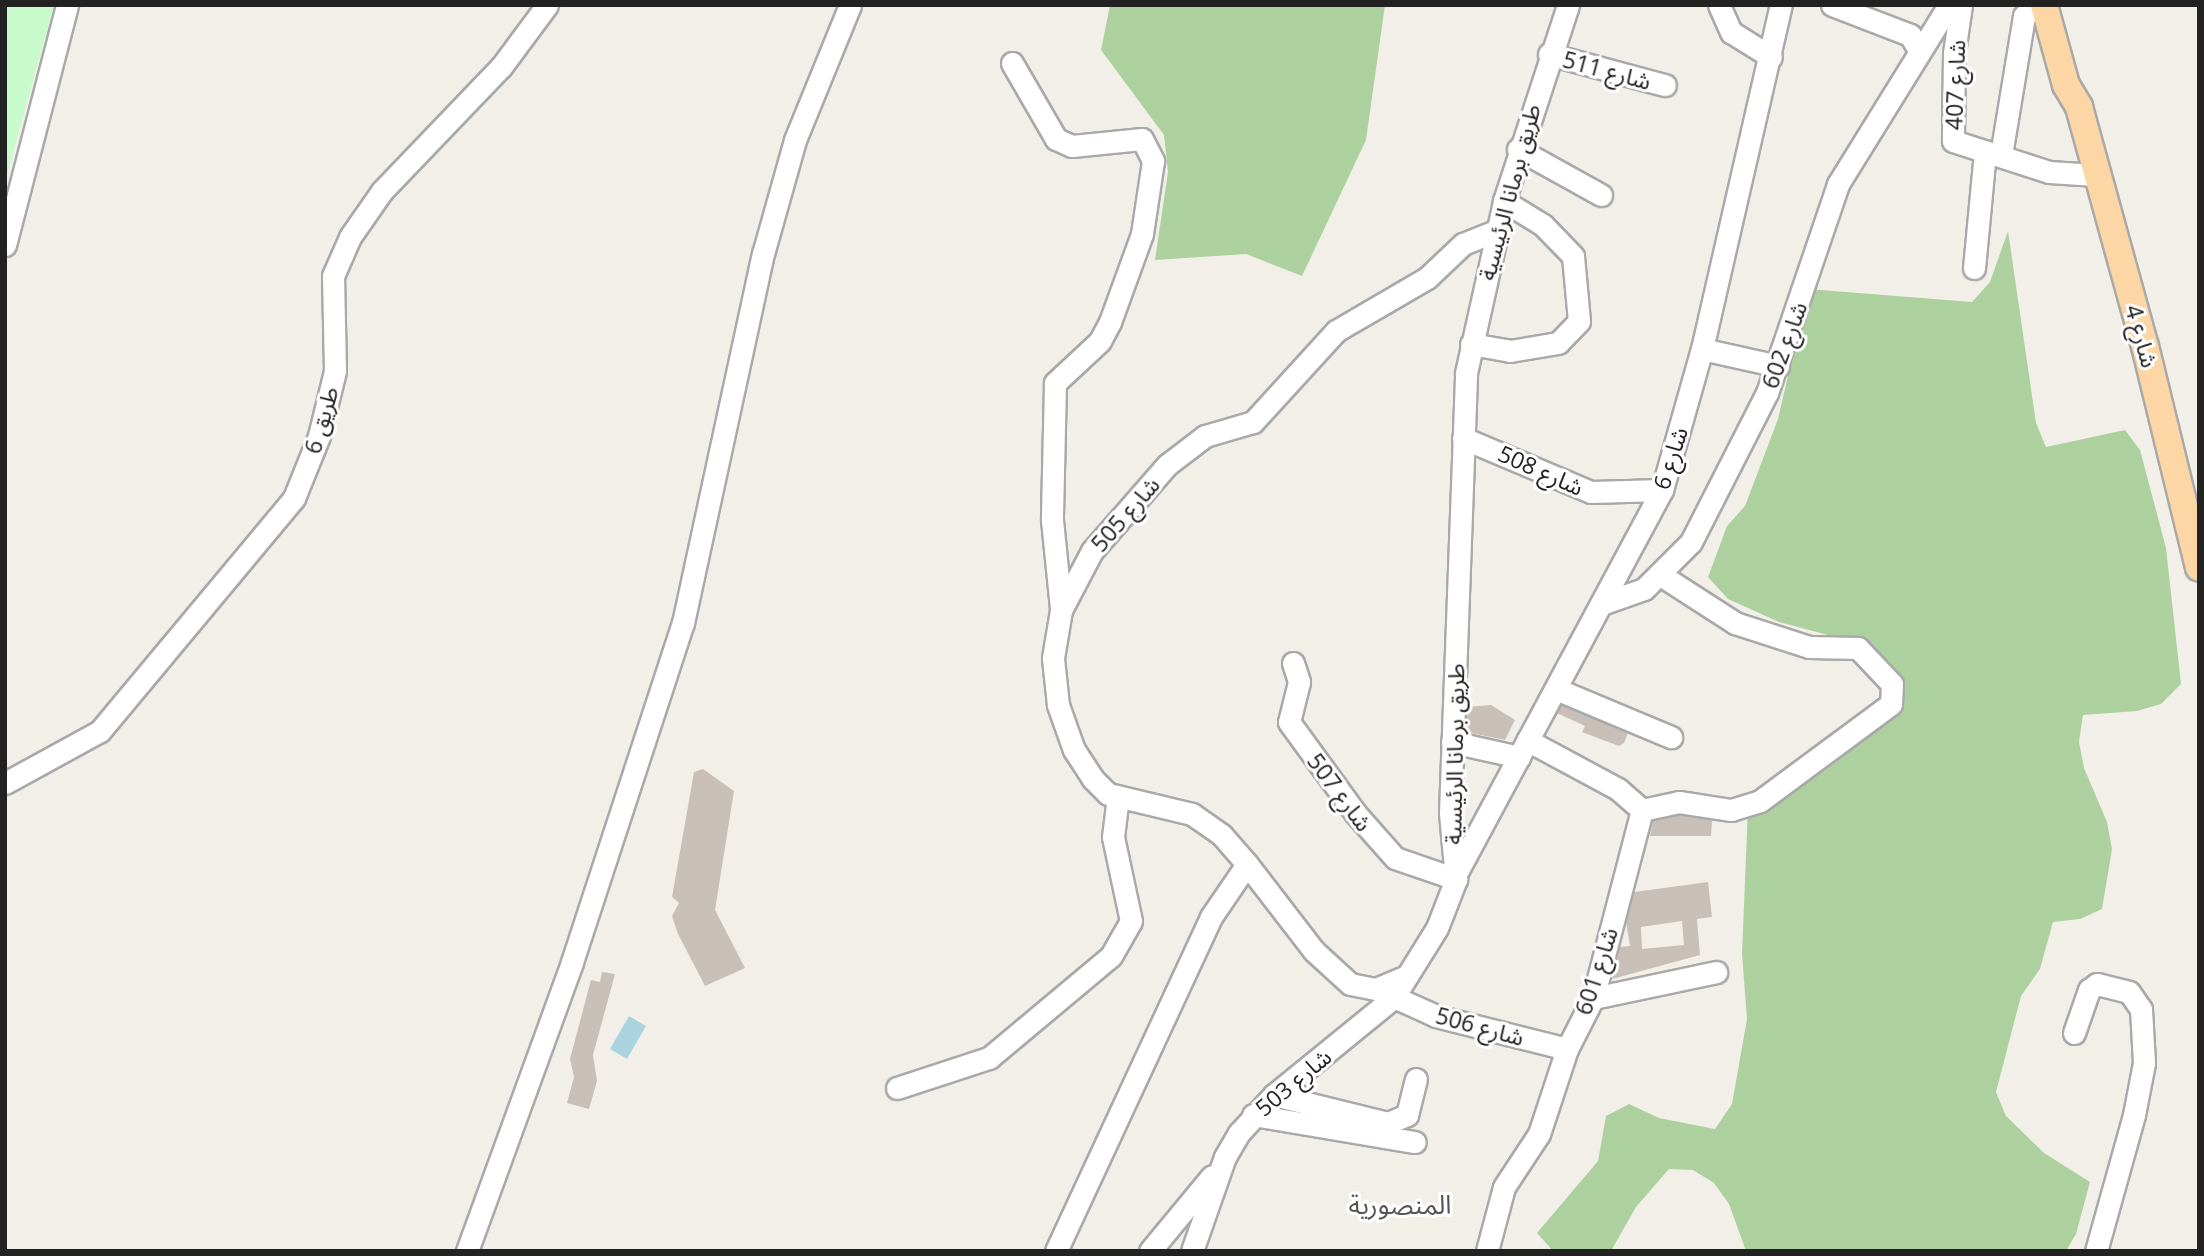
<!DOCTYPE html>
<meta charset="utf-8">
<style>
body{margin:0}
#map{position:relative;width:2204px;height:1256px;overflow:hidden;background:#f2efe9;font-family:"Open Sans","Noto Sans Arabic",sans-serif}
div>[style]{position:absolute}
.forest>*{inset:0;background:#add19e}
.park>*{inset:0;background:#c8facc}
.water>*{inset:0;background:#aad3df}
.building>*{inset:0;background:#c7bfb8}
.roads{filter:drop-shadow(2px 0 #a9a9a9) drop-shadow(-2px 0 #a9a9a9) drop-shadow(0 2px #a9a9a9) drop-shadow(0 -2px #a9a9a9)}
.minor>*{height:21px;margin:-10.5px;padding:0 10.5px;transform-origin:10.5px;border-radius:10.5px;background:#fff}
.major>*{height:26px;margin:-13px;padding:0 13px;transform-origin:13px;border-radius:13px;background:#fcd6a4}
span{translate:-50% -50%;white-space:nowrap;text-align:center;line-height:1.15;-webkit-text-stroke:6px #fff;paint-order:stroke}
.street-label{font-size:23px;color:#222}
.quarter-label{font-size:26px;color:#555}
.frame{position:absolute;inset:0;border:7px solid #222;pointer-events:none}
</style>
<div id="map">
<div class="forest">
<i style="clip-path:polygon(1110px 5px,1385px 5px,1366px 140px,1302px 276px,1246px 254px,1155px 260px,1168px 172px,1164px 135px,1101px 50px)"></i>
<i style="clip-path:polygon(2008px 231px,2036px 423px,2046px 447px,2125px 430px,2140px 450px,2166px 548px,2181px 684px,2161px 704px,2137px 711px,2083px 715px,2079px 742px,2084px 768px,2107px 822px,2112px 849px,2102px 909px,2080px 919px,2053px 922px,2040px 969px,2021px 996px,1996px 1092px,2006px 1116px,2044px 1153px,2090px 1182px,2076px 1234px,2066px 1251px,1746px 1251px,1729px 1204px,1714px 1183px,1693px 1170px,1669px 1169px,1636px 1207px,1611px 1251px,1553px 1251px,1537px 1233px,1598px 1161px,1606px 1116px,1629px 1104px,1659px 1118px,1715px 1129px,1732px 1104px,1747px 1019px,1742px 954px,1748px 807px,1875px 722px,1894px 678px,1881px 657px,1858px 643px,1779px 622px,1728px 599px,1708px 577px,1727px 526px,1745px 506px,1778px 419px,1808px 289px,1972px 302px,1990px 282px)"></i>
</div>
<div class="park">
<i style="clip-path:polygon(5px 5px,54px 5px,5px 182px)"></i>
</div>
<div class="water">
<i style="clip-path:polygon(629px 1016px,646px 1026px,627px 1059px,610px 1049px)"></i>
</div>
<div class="building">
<i style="clip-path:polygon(1491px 705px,1515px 720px,1505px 740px,1466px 732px,1467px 707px)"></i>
<i style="clip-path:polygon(1561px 705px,1628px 733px,1624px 743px,1619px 746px,1582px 732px,1585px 726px,1557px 713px)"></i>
<i style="clip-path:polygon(703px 769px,734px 791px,715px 910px,745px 968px,705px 986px,678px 934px,672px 916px,679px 903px,672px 897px,694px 772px)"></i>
<i style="clip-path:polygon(1679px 815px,1712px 820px,1711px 836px,1650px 836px,1653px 821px)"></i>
<i style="clip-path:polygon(evenodd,1708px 882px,1712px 917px,1697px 919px,1700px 955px,1612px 979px,1620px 947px,1630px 946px,1626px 922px,1634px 892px,1708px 882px,1682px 921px,1684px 945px,1642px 949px,1641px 927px,1682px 921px)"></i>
<i style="clip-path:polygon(602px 972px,615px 974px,593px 1055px,597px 1081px,589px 1109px,567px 1103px,574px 1077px,570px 1059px,591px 980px,600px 982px)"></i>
</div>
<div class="roads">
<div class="minor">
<i style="left:1719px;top:5px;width:30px;rotate:66deg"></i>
<i style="left:1731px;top:32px;width:47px;rotate:32deg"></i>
<i style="left:1832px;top:5px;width:84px;rotate:21deg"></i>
<i style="left:1910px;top:35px;width:17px;rotate:59deg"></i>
<i style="left:1961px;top:5px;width:49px;rotate:98.3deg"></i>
<i style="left:1954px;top:53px;width:88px;rotate:90.7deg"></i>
<i style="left:1953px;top:141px;width:101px;rotate:17.9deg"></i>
<i style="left:2049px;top:172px;width:47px;rotate:3.7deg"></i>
<i style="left:1549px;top:54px;width:120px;rotate:15deg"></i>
<i style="left:1012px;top:63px;width:88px;rotate:59.9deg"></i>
<i style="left:1056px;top:139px;width:17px;rotate:24deg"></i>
<i style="left:1072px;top:146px;width:70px;rotate:-5.7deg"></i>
<i style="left:1142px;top:139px;width:25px;rotate:63deg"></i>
<i style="left:1153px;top:161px;width:74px;rotate:98.6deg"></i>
<i style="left:1142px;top:234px;width:94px;rotate:110deg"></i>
<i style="left:1110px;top:322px;width:21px;rotate:118deg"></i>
<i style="left:1100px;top:341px;width:62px;rotate:137deg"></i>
<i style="left:1055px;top:383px;width:137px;rotate:91.3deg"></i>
<i style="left:1052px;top:520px;width:88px;rotate:84.2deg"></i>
<i style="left:1518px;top:149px;width:95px;rotate:29deg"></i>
<i style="left:2001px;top:155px;width:141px;rotate:-80.6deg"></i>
<i style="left:2024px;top:16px;width:16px;rotate:-43deg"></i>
<i style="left:5px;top:245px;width:248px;rotate:-75.5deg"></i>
<i style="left:1974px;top:268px;width:117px;rotate:-84.6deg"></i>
<i style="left:1471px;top:344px;width:40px;rotate:10deg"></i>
<i style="left:1510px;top:351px;width:49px;rotate:-9.5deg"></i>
<i style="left:1558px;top:343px;width:30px;rotate:-46deg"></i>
<i style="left:1579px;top:321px;width:65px;rotate:-95.3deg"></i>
<i style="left:1573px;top:256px;width:43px;rotate:-134.1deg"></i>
<i style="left:1543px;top:225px;width:46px;rotate:-148.4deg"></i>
<i style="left:1702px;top:349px;width:78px;rotate:12.6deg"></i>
<i style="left:1463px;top:438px;width:139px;rotate:22.9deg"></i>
<i style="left:1591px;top:492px;width:71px;rotate:-1.6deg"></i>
<i style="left:1604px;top:603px;width:42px;rotate:-19.3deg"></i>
<i style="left:1644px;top:589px;width:66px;rotate:-45deg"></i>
<i style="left:1691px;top:542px;width:167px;rotate:-63deg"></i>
<i style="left:1767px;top:393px;width:221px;rotate:-71.2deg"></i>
<i style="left:1838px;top:184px;width:211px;rotate:-58.2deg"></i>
<i style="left:1293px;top:663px;width:20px;rotate:72deg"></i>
<i style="left:1299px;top:682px;width:41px;rotate:104deg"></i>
<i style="left:1289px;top:722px;width:114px;rotate:53.9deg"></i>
<i style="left:1356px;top:814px;width:59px;rotate:48.4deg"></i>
<i style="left:1395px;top:858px;width:65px;rotate:19deg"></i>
<i style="left:1556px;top:689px;width:125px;rotate:22.7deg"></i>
<i style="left:1452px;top:742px;width:69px;rotate:12.6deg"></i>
<i style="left:5px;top:783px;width:108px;rotate:-28.7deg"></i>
<i style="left:100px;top:731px;width:303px;rotate:-50.2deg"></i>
<i style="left:294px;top:498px;width:67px;rotate:-68deg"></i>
<i style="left:319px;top:436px;width:67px;rotate:-76.2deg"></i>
<i style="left:335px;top:371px;width:95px;rotate:-91.2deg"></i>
<i style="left:333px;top:276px;width:43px;rotate:-66.4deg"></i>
<i style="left:350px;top:237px;width:56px;rotate:-55.2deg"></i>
<i style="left:382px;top:191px;width:172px;rotate:-46.2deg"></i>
<i style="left:501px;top:67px;width:77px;rotate:-53.4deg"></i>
<i style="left:1642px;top:810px;width:38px;rotate:-12deg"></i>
<i style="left:1679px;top:802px;width:53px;rotate:8.7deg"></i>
<i style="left:1731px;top:810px;width:30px;rotate:-17deg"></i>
<i style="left:1760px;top:801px;width:163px;rotate:-36.5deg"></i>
<i style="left:1891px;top:704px;width:20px;rotate:-87deg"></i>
<i style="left:1892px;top:684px;width:50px;rotate:-133.4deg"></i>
<i style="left:1858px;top:648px;width:49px;rotate:-178.8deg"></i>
<i style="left:1809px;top:647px;width:78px;rotate:-162deg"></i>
<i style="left:1735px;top:623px;width:87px;rotate:-147.2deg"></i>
<i style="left:1247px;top:864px;width:38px;rotate:-131deg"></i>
<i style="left:1222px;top:835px;width:37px;rotate:-145deg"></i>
<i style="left:1192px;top:814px;width:86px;rotate:-166.6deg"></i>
<i style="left:1108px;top:794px;width:21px;rotate:-135deg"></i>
<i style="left:1093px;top:779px;width:35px;rotate:-123deg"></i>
<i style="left:1074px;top:750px;width:48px;rotate:-109.6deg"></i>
<i style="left:1058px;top:705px;width:47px;rotate:-96.1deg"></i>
<i style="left:1053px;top:658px;width:49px;rotate:-80.5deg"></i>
<i style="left:1061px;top:610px;width:67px;rotate:-62.3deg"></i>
<i style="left:1092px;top:551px;width:114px;rotate:-48.9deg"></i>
<i style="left:1167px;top:465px;width:48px;rotate:-37.3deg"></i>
<i style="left:1205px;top:436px;width:50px;rotate:-16.3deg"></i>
<i style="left:1253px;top:422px;width:123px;rotate:-47.6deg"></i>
<i style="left:1336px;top:331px;width:105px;rotate:-30.2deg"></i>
<i style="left:1427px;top:278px;width:50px;rotate:-43.4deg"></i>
<i style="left:1463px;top:244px;width:37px;rotate:-22deg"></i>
<i style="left:1457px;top:872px;width:434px;rotate:-61.8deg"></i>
<i style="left:1662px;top:490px;width:147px;rotate:-74.2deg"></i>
<i style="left:1702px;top:349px;width:353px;rotate:-77.1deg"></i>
<i style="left:1394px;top:997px;width:46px;rotate:24.3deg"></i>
<i style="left:1436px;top:1016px;width:135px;rotate:14.1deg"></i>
<i style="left:1593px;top:998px;width:126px;rotate:-11.9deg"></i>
<i style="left:2074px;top:1033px;width:46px;rotate:-70.8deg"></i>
<i style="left:2089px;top:990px;width:10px;rotate:-37deg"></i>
<i style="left:2097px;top:984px;width:33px;rotate:14deg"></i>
<i style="left:2129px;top:992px;width:21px;rotate:55deg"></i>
<i style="left:2141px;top:1009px;width:54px;rotate:86.8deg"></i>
<i style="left:2144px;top:1063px;width:53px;rotate:100.9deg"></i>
<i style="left:2134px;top:1115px;width:141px;rotate:105.6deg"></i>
<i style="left:897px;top:1088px;width:97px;rotate:-18.1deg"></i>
<i style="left:989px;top:1058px;width:159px;rotate:-39.9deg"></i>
<i style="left:1111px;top:956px;width:40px;rotate:-60.3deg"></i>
<i style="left:1131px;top:921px;width:86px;rotate:-102.1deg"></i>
<i style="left:1113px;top:837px;width:41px;rotate:-83deg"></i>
<i style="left:1274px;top:1095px;width:117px;rotate:13.8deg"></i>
<i style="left:1388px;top:1123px;width:21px;rotate:-23deg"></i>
<i style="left:1407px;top:1115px;width:37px;rotate:-76deg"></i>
<i style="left:1253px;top:1115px;width:164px;rotate:9.5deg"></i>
<i style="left:467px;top:1251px;width:307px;rotate:-70deg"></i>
<i style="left:572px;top:962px;width:357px;rotate:-71.9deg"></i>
<i style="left:683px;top:623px;width:378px;rotate:-77.8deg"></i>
<i style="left:763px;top:254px;width:118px;rotate:-74.3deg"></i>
<i style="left:795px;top:140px;width:146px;rotate:-67.8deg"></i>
<i style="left:1056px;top:1251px;width:368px;rotate:-65.1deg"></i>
<i style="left:1211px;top:917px;width:64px;rotate:-55.8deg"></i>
<i style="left:1247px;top:864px;width:110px;rotate:52.4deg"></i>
<i style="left:1314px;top:951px;width:49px;rotate:42.5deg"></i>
<i style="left:1350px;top:984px;width:26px;rotate:11deg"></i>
<i style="left:1376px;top:989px;width:33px;rotate:-23deg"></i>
<i style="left:1150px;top:1251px;width:97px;rotate:-50.4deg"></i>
<i style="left:1192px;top:1251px;width:100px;rotate:-70.7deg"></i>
<i style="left:1225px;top:1157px;width:28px;rotate:-60deg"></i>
<i style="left:1239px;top:1133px;width:52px;rotate:-47.4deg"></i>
<i style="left:1274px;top:1095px;width:155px;rotate:-39.2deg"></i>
<i style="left:1394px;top:997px;width:81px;rotate:-58.1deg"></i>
<i style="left:1437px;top:928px;width:53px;rotate:-68.8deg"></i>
<i style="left:1456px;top:879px;width:66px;rotate:-95.2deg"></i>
<i style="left:1450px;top:813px;width:440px;rotate:-87.9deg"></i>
<i style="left:1466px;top:373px;width:176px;rotate:-77.5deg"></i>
<i style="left:1504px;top:201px;width:206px;rotate:-71.9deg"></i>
<i style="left:1487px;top:1251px;width:66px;rotate:-75.1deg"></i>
<i style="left:1504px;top:1187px;width:64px;rotate:-56.6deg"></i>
<i style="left:1539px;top:1134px;width:89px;rotate:-71.8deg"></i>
<i style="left:1567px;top:1049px;width:57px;rotate:-63deg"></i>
<i style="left:1593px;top:998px;width:194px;rotate:-75.4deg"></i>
<i style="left:1642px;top:810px;width:32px;rotate:-139deg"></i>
<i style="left:1618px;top:789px;width:103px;rotate:-151.7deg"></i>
</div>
<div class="major">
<i style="left:2044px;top:5px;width:83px;rotate:74.6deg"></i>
<i style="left:2066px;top:85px;width:26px;rotate:59deg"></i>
<i style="left:2079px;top:107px;width:248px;rotate:74.6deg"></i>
<i style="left:2145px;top:346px;width:228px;rotate:76.3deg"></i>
</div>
</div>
<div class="street-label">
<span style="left:1607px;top:70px;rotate:15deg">شارع 511</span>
<span style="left:1955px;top:85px;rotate:-88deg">شارع 407</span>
<span style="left:1509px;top:192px;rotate:-75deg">طريق برمانا الرئيسية</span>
<span style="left:2142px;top:336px;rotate:74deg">شارع 4</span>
<span style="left:1784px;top:345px;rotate:-70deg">شارع 602</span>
<span style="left:321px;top:420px;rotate:-74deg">طريق 6</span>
<span style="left:1670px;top:458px;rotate:-72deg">شارع 6</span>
<span style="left:1541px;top:470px;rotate:24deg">شارع 508</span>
<span style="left:1125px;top:514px;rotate:-49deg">شارع 505</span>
<span style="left:1454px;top:754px;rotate:-89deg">طريق برمانا الرئيسية</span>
<span style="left:1340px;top:792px;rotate:53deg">شارع 507</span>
<span style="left:1596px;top:971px;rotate:-72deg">شارع 601</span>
<span style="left:1480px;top:1026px;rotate:15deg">شارع 506</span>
<span style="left:1293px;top:1082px;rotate:-40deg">شارع 503</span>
</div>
<div class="quarter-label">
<span style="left:1400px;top:1205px">المنصورية</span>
</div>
<div class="frame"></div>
</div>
